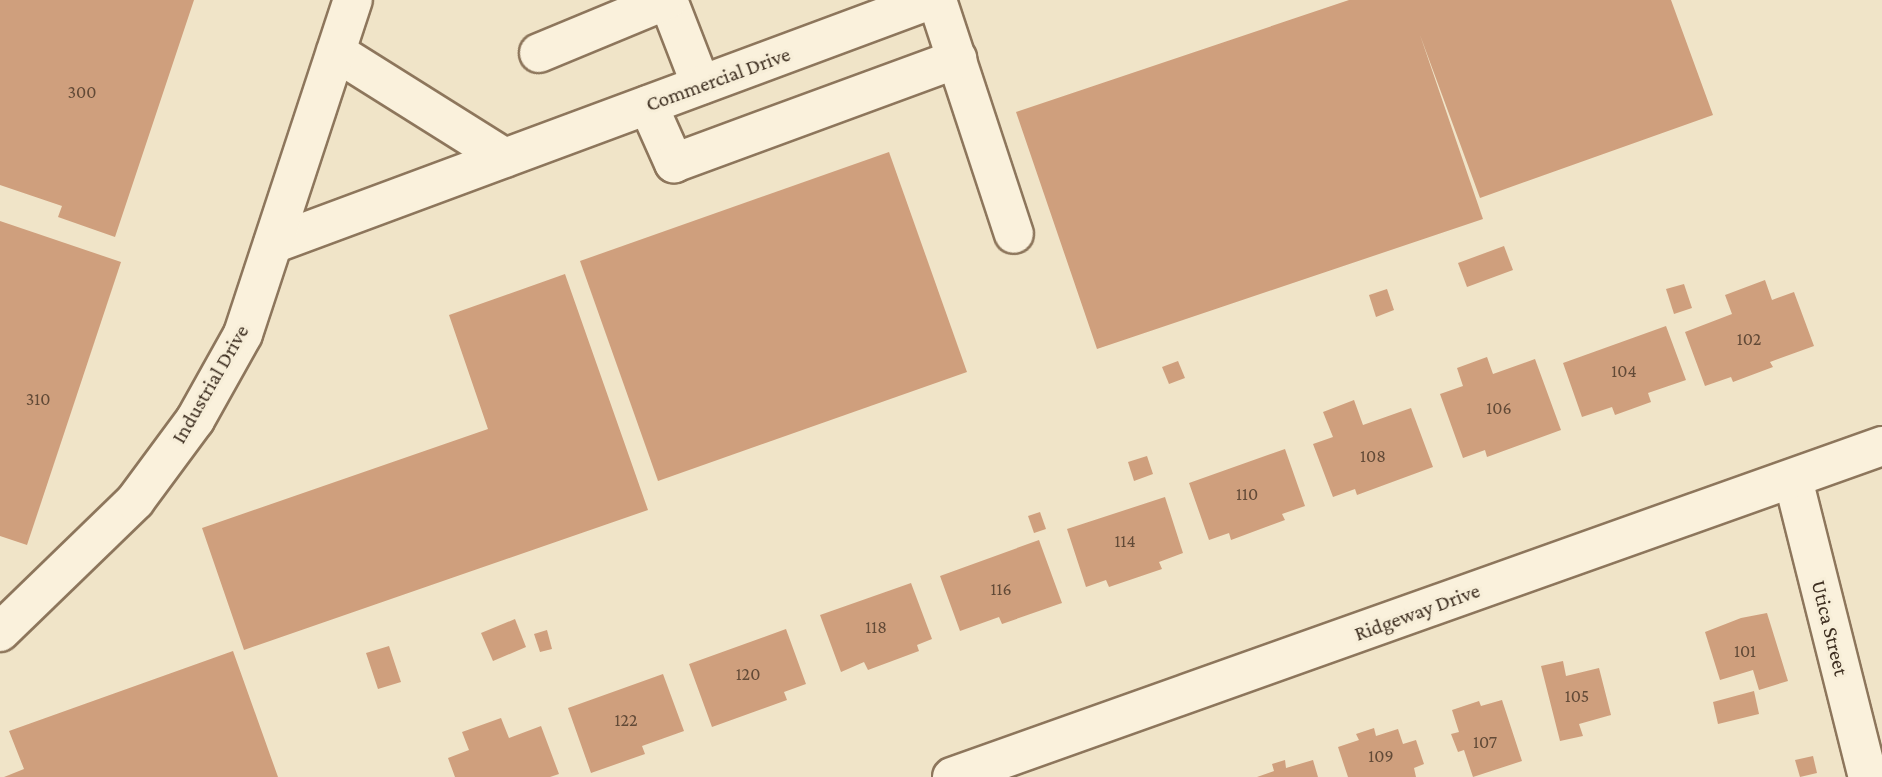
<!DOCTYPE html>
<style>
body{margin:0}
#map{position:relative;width:1882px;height:777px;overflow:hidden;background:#f0e4c8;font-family:"Crimson Pro",serif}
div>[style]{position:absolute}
.building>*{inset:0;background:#cf9f7d}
.roads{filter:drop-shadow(2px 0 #8d765c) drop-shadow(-2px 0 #8d765c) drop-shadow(0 2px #8d765c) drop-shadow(0 -2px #8d765c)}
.minor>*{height:38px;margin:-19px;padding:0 19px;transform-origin:19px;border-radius:19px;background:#faf1dc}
span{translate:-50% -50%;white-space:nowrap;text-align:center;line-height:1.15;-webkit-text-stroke:6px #f7eed8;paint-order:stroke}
.number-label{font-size:18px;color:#624a37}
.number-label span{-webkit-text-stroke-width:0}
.street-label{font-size:21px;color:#3d2e20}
</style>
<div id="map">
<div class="building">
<i style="clip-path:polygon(0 0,194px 0,115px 237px,58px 217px,62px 206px,0 185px)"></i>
<i style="clip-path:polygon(1349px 0,1671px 0,1713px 115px,1480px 198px,1420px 35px,1483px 219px,1097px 349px,1016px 112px)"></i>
<i style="clip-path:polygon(889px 152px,967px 372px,658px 481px,580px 261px)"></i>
<i style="clip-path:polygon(0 221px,121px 262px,27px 545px,0 536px)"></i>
<i style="clip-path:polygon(1504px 246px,1513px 270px,1467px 287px,1458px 263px)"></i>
<i style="clip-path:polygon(565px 274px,648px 510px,244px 650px,202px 528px,488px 429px,449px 315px)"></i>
<i style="clip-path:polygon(1765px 280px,1772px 300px,1794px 292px,1814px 346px,1770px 362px,1773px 367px,1733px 382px,1731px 377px,1705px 386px,1685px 332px,1732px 314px,1725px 295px)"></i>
<i style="clip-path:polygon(1684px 284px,1692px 308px,1674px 314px,1666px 289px)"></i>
<i style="clip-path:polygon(1387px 289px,1394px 310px,1376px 317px,1369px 295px)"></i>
<i style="clip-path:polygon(1666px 326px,1686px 380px,1648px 393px,1651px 402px,1615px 415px,1612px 407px,1582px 417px,1563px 363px)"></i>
<i style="clip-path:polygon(1487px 357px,1493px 374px,1535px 359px,1561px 430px,1487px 457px,1485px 450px,1463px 458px,1440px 394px,1463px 386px,1457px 368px)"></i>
<i style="clip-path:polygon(1178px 361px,1185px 378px,1169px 384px,1162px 367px)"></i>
<i style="clip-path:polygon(1354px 400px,1363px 425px,1411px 408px,1433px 467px,1357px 495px,1355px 489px,1333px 497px,1313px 444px,1333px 437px,1323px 412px)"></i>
<i style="clip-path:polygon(1285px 449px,1305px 506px,1282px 514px,1285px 520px,1231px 540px,1229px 533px,1209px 540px,1189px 483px)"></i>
<i style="clip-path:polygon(1147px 456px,1153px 474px,1134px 481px,1128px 462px)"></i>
<i style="clip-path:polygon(1165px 497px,1183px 553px,1159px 562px,1162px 569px,1109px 587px,1106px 580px,1086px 587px,1067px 529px)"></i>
<i style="clip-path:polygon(1040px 512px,1046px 529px,1034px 533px,1028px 516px)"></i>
<i style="clip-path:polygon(1039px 540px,1062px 603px,1002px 624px,999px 617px,960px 631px,940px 576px)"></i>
<i style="clip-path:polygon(911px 583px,932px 639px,917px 645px,919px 651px,868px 670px,864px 662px,841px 672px,820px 615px)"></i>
<i style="clip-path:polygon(1767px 613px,1788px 681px,1759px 690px,1753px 670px,1720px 680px,1705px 632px,1741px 618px)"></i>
<i style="clip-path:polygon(515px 619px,526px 647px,493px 661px,481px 633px)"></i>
<i style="clip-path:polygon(786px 629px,806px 684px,784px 692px,787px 700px,712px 727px,689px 664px)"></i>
<i style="clip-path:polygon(547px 630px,552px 649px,540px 652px,534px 634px)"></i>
<i style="clip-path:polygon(389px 646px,401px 682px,378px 689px,366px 653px)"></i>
<i style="clip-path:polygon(233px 651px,278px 777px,4px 777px,24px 769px,9px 731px)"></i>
<i style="clip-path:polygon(1563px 661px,1566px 676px,1599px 668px,1611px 715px,1579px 724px,1583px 736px,1560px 741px,1541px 666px)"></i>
<i style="clip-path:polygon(663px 674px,684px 731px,642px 746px,645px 754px,591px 773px,568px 708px)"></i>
<i style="clip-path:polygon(1754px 691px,1759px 714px,1718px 724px,1713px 702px)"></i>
<i style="clip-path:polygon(1502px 700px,1522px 761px,1473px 777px,1464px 750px,1458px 752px,1451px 734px,1459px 732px,1452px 710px,1479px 701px,1481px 706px)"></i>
<i style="clip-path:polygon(501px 718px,509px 738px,541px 726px,559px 774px,550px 777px,455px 777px,448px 758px,469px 750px,462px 732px)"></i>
<i style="clip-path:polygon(1374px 728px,1376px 736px,1398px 729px,1403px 744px,1416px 740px,1424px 764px,1414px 768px,1416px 777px,1348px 777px,1338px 747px,1359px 740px,1356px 734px)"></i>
<i style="clip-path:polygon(1813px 756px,1817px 773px,1800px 777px,1795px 760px)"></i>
<i style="clip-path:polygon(1285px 760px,1286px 768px,1313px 760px,1318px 777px,1257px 777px,1274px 771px,1272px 764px)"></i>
</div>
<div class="roads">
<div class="minor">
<i style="left:668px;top:0;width:91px;rotate:68.8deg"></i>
<i style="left:937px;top:0;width:246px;rotate:71.8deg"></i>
<i style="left:336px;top:52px;width:199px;rotate:32.1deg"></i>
<i style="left:539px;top:53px;width:139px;rotate:-22.5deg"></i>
<i style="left:648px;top:105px;width:64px;rotate:65.9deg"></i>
<i style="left:674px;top:163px;width:302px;rotate:-20.2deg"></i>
<i style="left:273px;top:244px;width:701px;rotate:-20.37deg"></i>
<i style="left:1793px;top:479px;width:307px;rotate:75.9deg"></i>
<i style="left:0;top:632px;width:188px;rotate:-44.1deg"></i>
<i style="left:135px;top:501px;width:101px;rotate:-53.5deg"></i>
<i style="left:195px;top:420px;width:98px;rotate:-60.8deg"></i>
<i style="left:243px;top:334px;width:352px;rotate:-71.8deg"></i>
<i style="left:952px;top:777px;width:987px;rotate:-19.59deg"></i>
</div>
</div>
<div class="number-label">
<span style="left:82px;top:92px">300</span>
<span style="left:1749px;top:339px">102</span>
<span style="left:1624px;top:371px">104</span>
<span style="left:38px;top:399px">310</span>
<span style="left:1499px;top:408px">106</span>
<span style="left:1373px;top:456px">108</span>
<span style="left:1247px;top:494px">110</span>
<span style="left:1125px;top:541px">114</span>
<span style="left:1001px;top:589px">116</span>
<span style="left:876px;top:627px">118</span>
<span style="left:1745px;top:651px">101</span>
<span style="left:748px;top:674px">120</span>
<span style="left:1577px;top:696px">105</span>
<span style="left:626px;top:720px">122</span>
<span style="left:1485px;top:742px">107</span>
<span style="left:1381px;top:756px">109</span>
</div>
<div class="street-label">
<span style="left:718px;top:79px;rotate:-20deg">Commercial Drive</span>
<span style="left:210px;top:384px;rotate:-60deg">Industrial Drive</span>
<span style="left:1417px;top:612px;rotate:-20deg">Ridgeway Drive</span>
<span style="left:1830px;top:628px;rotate:76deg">Utica Street</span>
</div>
</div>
